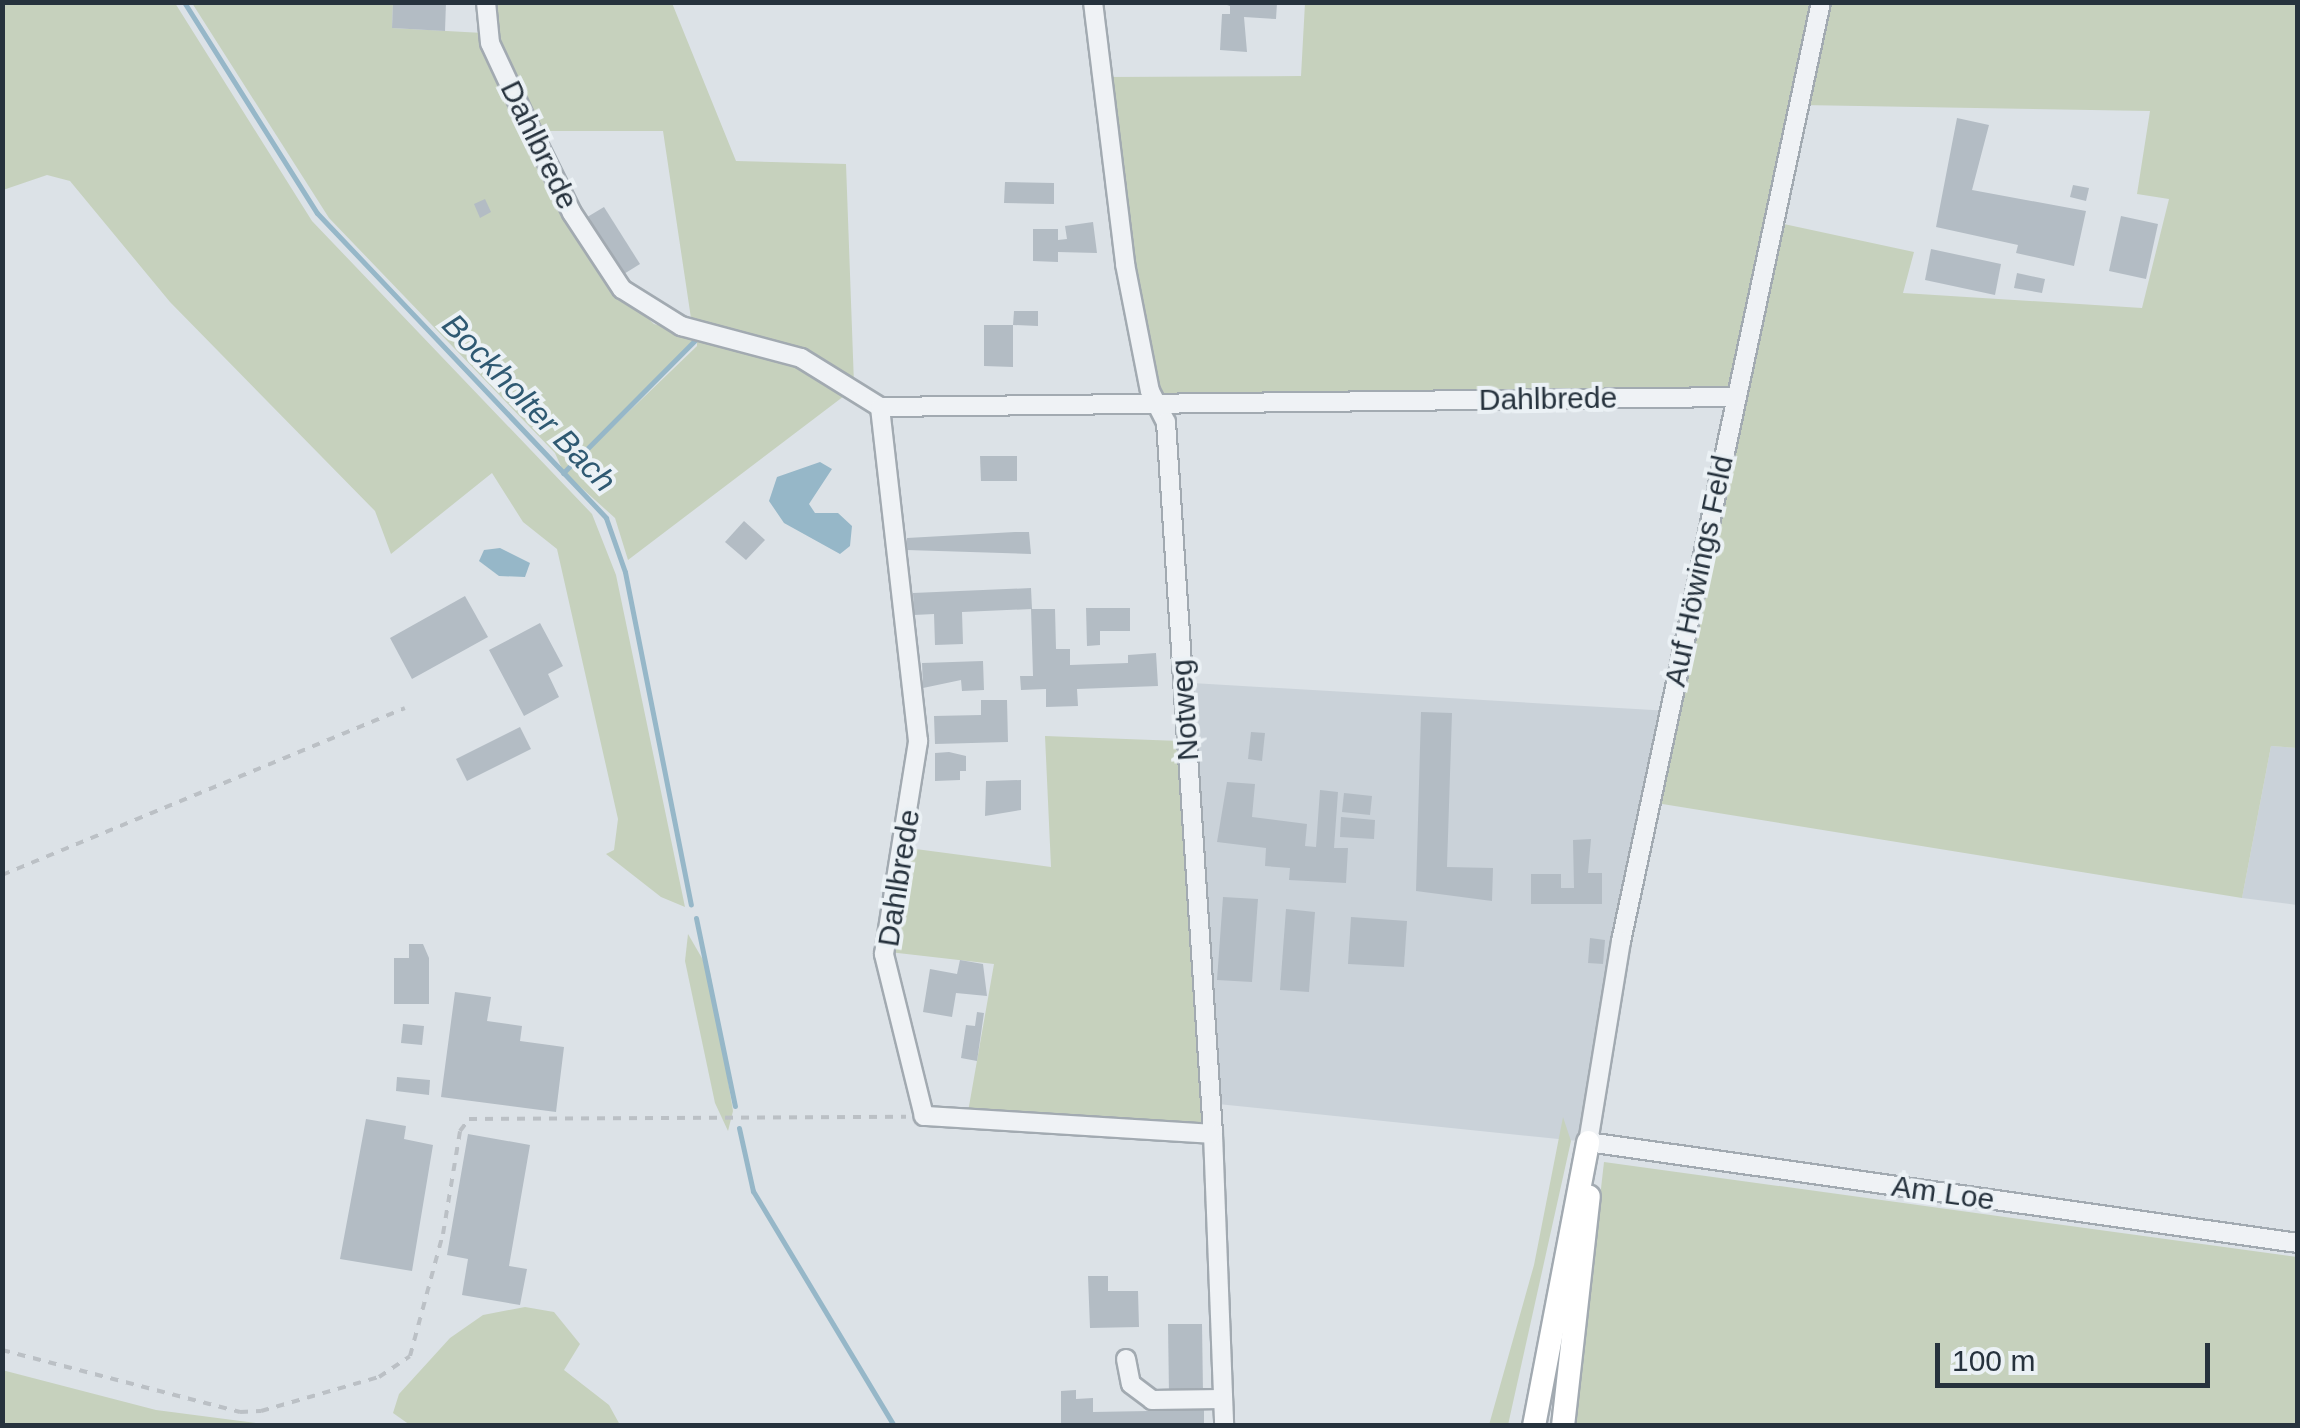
<!DOCTYPE html>
<meta charset="utf-8">
<style>
body{margin:0}
#map{position:relative;width:2300px;height:1428px;overflow:hidden;background:#dce2e7;font-family:Arial,sans-serif}
div>[style]{position:absolute}
.built>*{inset:0;background:#cad2d9}
.green>*{inset:0;background:#c6d1bd}
.water>*{inset:0;background:#96b7c8}
.stream>*{height:5px;margin:-2.5px;padding:0 2.5px;transform-origin:2.5px;border-radius:2.5px;background:#96b7c8}
.building>*{inset:0;background:#b3bcc4}
.path>*{height:4px;margin-top:-2px;transform-origin:0;background:repeating-linear-gradient(90deg,#bbc0c5 0 8px,transparent 0 16px)}
.roads{filter:drop-shadow(2px 0 #a2aab1) drop-shadow(-2px 0 #a2aab1) drop-shadow(0 2px #a2aab1) drop-shadow(0 -2px #a2aab1)}
.minor>*{height:18px;margin:-9px;padding:0 9px;transform-origin:9px;border-radius:9px;background:#eff2f5}
.major>*{height:22px;margin:-11px;padding:0 11px;transform-origin:11px;border-radius:11px;background:#fff}
span{translate:-50% -50%;white-space:nowrap;text-align:center;line-height:1.15;-webkit-text-stroke:8px #ebf1f5;paint-order:stroke}
.street-label{font-size:30px;color:#26323d}
.water-label{font-size:32px;color:#2f5972;font-style:italic}
.frame{position:absolute;inset:0;border:5px solid #26323d;pointer-events:none}
.scale{position:absolute;left:1935px;top:1343px;width:275px;height:45px;box-sizing:border-box;border:5px solid #26323d;border-top:0;padding-left:12px;font-size:30px;line-height:35px;white-space:nowrap;color:#26323d;-webkit-text-stroke:8px #ebf1f5;paint-order:stroke}
</style>
<div id="map">
<div class="built">
<i style="clip-path:polygon(1192px 683px,1670px 711px,1588px 1142px,1218px 1104px)"></i>
<i style="clip-path:polygon(2271px 746px,2297px 748px,2297px 905px,2242px 898px)"></i>
</div>
<div class="green">
<i style="clip-path:polygon(3px 2px,175px 3px,312px 221px,592px 514px,616px 575px,685px 907px,661px 897px,606px 854px,614px 850px,618px 819px,557px 549px,523px 522px,492px 473px,391px 554px,375px 511px,170px 302px,70px 181px,47px 175px,3px 190px)"></i>
<i style="clip-path:polygon(192px 3px,393px 3px,392px 28px,483px 33px,606px 279px,654px 324px,789px 361px,848px 393px,628px 560px,615px 518px,565px 473px,697px 346px,697px 338px,563px 471px,555px 453px,329px 218px)"></i>
<i style="clip-path:polygon(493px 3px,672px 3px,736px 161px,846px 164px,854px 384px,692px 325px,663px 131px,536px 131px,498px 54px)"></i>
<i style="clip-path:polygon(evenodd,1305px 3px,2297px 3px,2297px 748px,2271px 746px,2242px 898px,1650px 802px,1736px 397px,1162px 399px,1153px 388px,1108px 77px,1301px 76px,1305px 3px,1801px 105px,2150px 111px,2137px 194px,2169px 199px,2142px 308px,1903px 293px,1914px 252px,1774px 222px,1801px 105px)"></i>
<i style="clip-path:polygon(1045px 736px,1180px 741px,1206px 1119px,1198px 1127px,968px 1112px,994px 964px,889px 952px,908px 848px,1051px 867px)"></i>
<i style="clip-path:polygon(688px 934px,710px 972px,733px 1111px,728px 1131px,715px 1103px,685px 961px)"></i>
<i style="clip-path:polygon(1563px 1117px,1571px 1141px,1508px 1425px,1489px 1425px,1534px 1265px)"></i>
<i style="clip-path:polygon(1604px 1162px,2297px 1257px,2297px 1425px,1574px 1426px)"></i>
<i style="clip-path:polygon(525px 1307px,554px 1312px,580px 1344px,564px 1370px,609px 1405px,620px 1425px,410px 1425px,393px 1413px,399px 1394px,450px 1338px,483px 1315px)"></i>
<i style="clip-path:polygon(2px 1370px,156px 1410px,271px 1425px,3px 1425px)"></i>
</div>
<div class="water">
<i style="clip-path:polygon(820px 462px,832px 469px,809px 504px,815px 513px,838px 513px,852px 526px,850px 546px,840px 554px,784px 523px,769px 501px,777px 477px)"></i>
<i style="clip-path:polygon(500px 548px,530px 563px,525px 577px,499px 576px,479px 561px,484px 550px)"></i>
</div>
<div class="stream">
<i style="left:184px;top:2px;width:249px;rotate:57.8deg"></i>
<i style="left:317px;top:213px;width:420px;rotate:46.5deg"></i>
<i style="left:606px;top:518px;width:57px;rotate:70.6deg"></i>
<i style="left:625px;top:572px;width:339px;rotate:78.8deg"></i>
<i style="left:563px;top:473px;width:189px;rotate:-45.2deg"></i>
<i style="left:696px;top:918px;width:192px;rotate:78.3deg"></i>
<i style="left:739px;top:1128px;width:65px;rotate:77.5deg"></i>
<i style="left:753px;top:1191px;width:274px;rotate:59deg"></i>
</div>
<div class="building">
<i style="clip-path:polygon(393px 2px,446px 2px,445px 31px,392px 28px)"></i>
<i style="clip-path:polygon(1218px 2px,1277px 3px,1276px 19px,1244px 17px,1247px 52px,1220px 50px,1222px 14px,1230px 14px,1230px 6px)"></i>
<i style="clip-path:polygon(1957px 118px,1989px 125px,1972px 190px,2086px 211px,2074px 266px,2016px 253px,2018px 245px,1936px 227px)"></i>
<i style="clip-path:polygon(1005px 182px,1054px 183px,1054px 204px,1004px 203px)"></i>
<i style="clip-path:polygon(2073px 185px,2089px 188px,2086px 201px,2070px 197px)"></i>
<i style="clip-path:polygon(485px 199px,491px 212px,480px 218px,474px 204px)"></i>
<i style="clip-path:polygon(604px 207px,640px 264px,619px 277px,584px 219px)"></i>
<i style="clip-path:polygon(2121px 216px,2158px 224px,2146px 279px,2109px 271px)"></i>
<i style="clip-path:polygon(1093px 222px,1097px 253px,1058px 252px,1058px 262px,1033px 261px,1033px 229px,1058px 229px,1058px 240px,1067px 239px,1065px 226px)"></i>
<i style="clip-path:polygon(1931px 249px,2001px 264px,1995px 295px,1925px 280px)"></i>
<i style="clip-path:polygon(2017px 273px,2045px 279px,2042px 293px,2014px 288px)"></i>
<i style="clip-path:polygon(1014px 311px,1038px 311px,1038px 326px,1013px 325px,1013px 367px,984px 366px,984px 325px,1013px 325px)"></i>
<i style="clip-path:polygon(980px 456px,1017px 456px,1017px 481px,981px 481px)"></i>
<i style="clip-path:polygon(744px 521px,765px 540px,746px 560px,725px 542px)"></i>
<i style="clip-path:polygon(1015px 532px,1029px 532px,1031px 554px,907px 550px,907px 538px)"></i>
<i style="clip-path:polygon(1031px 588px,1032px 609px,962px 612px,963px 644px,935px 645px,934px 614px,914px 615px,913px 593px)"></i>
<i style="clip-path:polygon(465px 596px,488px 637px,412px 679px,390px 638px)"></i>
<i style="clip-path:polygon(1086px 608px,1130px 608px,1130px 631px,1100px 631px,1100px 645px,1087px 646px)"></i>
<i style="clip-path:polygon(1031px 609px,1055px 609px,1056px 649px,1070px 649px,1070px 665px,1128px 663px,1128px 655px,1156px 653px,1158px 686px,1077px 689px,1078px 706px,1046px 707px,1046px 689px,1021px 690px,1020px 676px,1033px 676px)"></i>
<i style="clip-path:polygon(540px 623px,563px 666px,548px 674px,559px 697px,524px 716px,489px 650px)"></i>
<i style="clip-path:polygon(983px 661px,984px 690px,962px 691px,961px 680px,923px 688px,922px 663px)"></i>
<i style="clip-path:polygon(981px 700px,1007px 700px,1008px 742px,935px 744px,934px 716px,981px 715px)"></i>
<i style="clip-path:polygon(1421px 712px,1452px 713px,1447px 867px,1493px 868px,1492px 901px,1416px 891px)"></i>
<i style="clip-path:polygon(520px 727px,531px 749px,467px 781px,456px 759px)"></i>
<i style="clip-path:polygon(1251px 732px,1265px 733px,1262px 761px,1248px 759px)"></i>
<i style="clip-path:polygon(949px 752px,966px 756px,966px 771px,960px 771px,960px 780px,935px 781px,935px 753px)"></i>
<i style="clip-path:polygon(1021px 780px,1021px 810px,985px 816px,986px 781px)"></i>
<i style="clip-path:polygon(1227px 782px,1255px 784px,1252px 817px,1307px 824px,1305px 846px,1316px 847px,1320px 790px,1338px 792px,1334px 848px,1348px 848px,1346px 883px,1289px 880px,1290px 868px,1265px 866px,1266px 848px,1217px 842px)"></i>
<i style="clip-path:polygon(1344px 793px,1372px 796px,1370px 815px,1342px 812px)"></i>
<i style="clip-path:polygon(1341px 817px,1375px 820px,1374px 839px,1340px 837px)"></i>
<i style="clip-path:polygon(1591px 839px,1588px 873px,1602px 873px,1602px 904px,1531px 904px,1531px 874px,1561px 874px,1561px 888px,1574px 888px,1573px 840px)"></i>
<i style="clip-path:polygon(1223px 897px,1258px 899px,1252px 982px,1217px 980px)"></i>
<i style="clip-path:polygon(1286px 909px,1315px 912px,1309px 992px,1280px 990px)"></i>
<i style="clip-path:polygon(1351px 917px,1407px 921px,1404px 967px,1348px 964px)"></i>
<i style="clip-path:polygon(1590px 938px,1605px 940px,1603px 964px,1588px 963px)"></i>
<i style="clip-path:polygon(409px 944px,423px 944px,429px 958px,429px 1004px,394px 1004px,394px 958px,409px 958px)"></i>
<i style="clip-path:polygon(960px 960px,983px 964px,987px 996px,956px 993px,952px 1017px,923px 1012px,930px 969px,957px 974px)"></i>
<i style="clip-path:polygon(455px 992px,491px 997px,487px 1021px,522px 1026px,520px 1041px,564px 1047px,556px 1112px,441px 1097px)"></i>
<i style="clip-path:polygon(977px 1012px,984px 1013px,977px 1061px,961px 1058px,966px 1025px,975px 1026px)"></i>
<i style="clip-path:polygon(403px 1024px,424px 1026px,422px 1045px,401px 1043px)"></i>
<i style="clip-path:polygon(397px 1077px,430px 1080px,429px 1095px,396px 1091px)"></i>
<i style="clip-path:polygon(366px 1119px,406px 1126px,404px 1139px,433px 1145px,412px 1271px,340px 1259px)"></i>
<i style="clip-path:polygon(468px 1134px,530px 1145px,509px 1266px,527px 1269px,520px 1305px,462px 1295px,468px 1259px,447px 1255px)"></i>
<i style="clip-path:polygon(1088px 1276px,1108px 1276px,1108px 1291px,1138px 1291px,1139px 1327px,1090px 1328px)"></i>
<i style="clip-path:polygon(1168px 1324px,1202px 1324px,1203px 1393px,1169px 1394px)"></i>
<i style="clip-path:polygon(1076px 1390px,1076px 1399px,1093px 1398px,1093px 1412px,1204px 1410px,1204px 1426px,1061px 1426px,1061px 1391px)"></i>
</div>
<div class="path">
<i style="left:2px;top:875px;width:436px;rotate:-22.5deg"></i>
<i style="left:2px;top:1350px;width:246px;rotate:14.6deg"></i>
<i style="left:240px;top:1412px;width:21px;rotate:-3deg"></i>
<i style="left:261px;top:1411px;width:123px;rotate:-16.1deg"></i>
<i style="left:379px;top:1377px;width:37px;rotate:-34deg"></i>
<i style="left:410px;top:1356px;width:126px;rotate:-74.9deg"></i>
<i style="left:443px;top:1234px;width:104px;rotate:-80.6deg"></i>
<i style="left:460px;top:1131px;width:15px;rotate:-53deg"></i>
<i style="left:469px;top:1119px;width:437px;rotate:-0.3deg"></i>
</div>
<div class="roads">
<div class="minor">
<i style="left:486px;top:2px;width:41px;rotate:84.4deg"></i>
<i style="left:490px;top:43px;width:89px;rotate:64.9deg"></i>
<i style="left:528px;top:124px;width:99px;rotate:63.7deg"></i>
<i style="left:572px;top:213px;width:91px;rotate:56.7deg"></i>
<i style="left:622px;top:289px;width:70px;rotate:32.1deg"></i>
<i style="left:681px;top:326px;width:124px;rotate:14.9deg"></i>
<i style="left:801px;top:358px;width:93px;rotate:31.8deg"></i>
<i style="left:1093px;top:2px;width:264px;rotate:83deg"></i>
<i style="left:1125px;top:264px;width:129px;rotate:78.9deg"></i>
<i style="left:1150px;top:391px;width:35px;rotate:63deg"></i>
<i style="left:1166px;top:422px;width:714px;rotate:86.22deg"></i>
<i style="left:1213px;top:1134px;width:292px;rotate:87.8deg"></i>
<i style="left:1821px;top:2px;width:960px;rotate:102.02deg"></i>
<i style="left:1621px;top:941px;width:204px;rotate:99.3deg"></i>
<i style="left:1588px;top:1142px;width:717px;rotate:8.1deg"></i>
<i style="left:1213px;top:1134px;width:290px;rotate:-176.4deg"></i>
<i style="left:924px;top:1116px;width:167px;rotate:-103.9deg"></i>
<i style="left:884px;top:954px;width:216px;rotate:-80.9deg"></i>
<i style="left:918px;top:741px;width:336px;rotate:-96.5deg"></i>
<i style="left:880px;top:407px;width:856px;rotate:-0.67deg"></i>
<i style="left:1126px;top:1359px;width:25px;rotate:79deg"></i>
<i style="left:1131px;top:1384px;width:26px;rotate:37deg"></i>
<i style="left:1152px;top:1400px;width:69px;rotate:-0.8deg"></i>
</div>
<div class="major">
<i style="left:1534px;top:1426px;width:289px;rotate:-79.2deg"></i>
<i style="left:1563px;top:1426px;width:231px;rotate:-83.6deg"></i>
</div>
</div>
<div class="street-label">
<span style="left:539px;top:145px;rotate:64deg">Dahlbrede</span>
<span style="left:1548px;top:399px;rotate:-1deg">Dahlbrede</span>
<span style="left:1699px;top:571px;rotate:-78deg">Auf Höwings Feld</span>
<span style="left:1185px;top:710px;rotate:-94deg">Notweg</span>
<span style="left:899px;top:878px;rotate:-81deg">Dahlbrede</span>
<span style="left:1943px;top:1193px;rotate:8deg">Am Loe</span>
</div>
<div class="water-label">
<span style="left:529px;top:403px;rotate:46deg">Bockholter Bach</span>
</div>
<div class="frame"></div>
<div class="scale">100 m</div>
</div>
